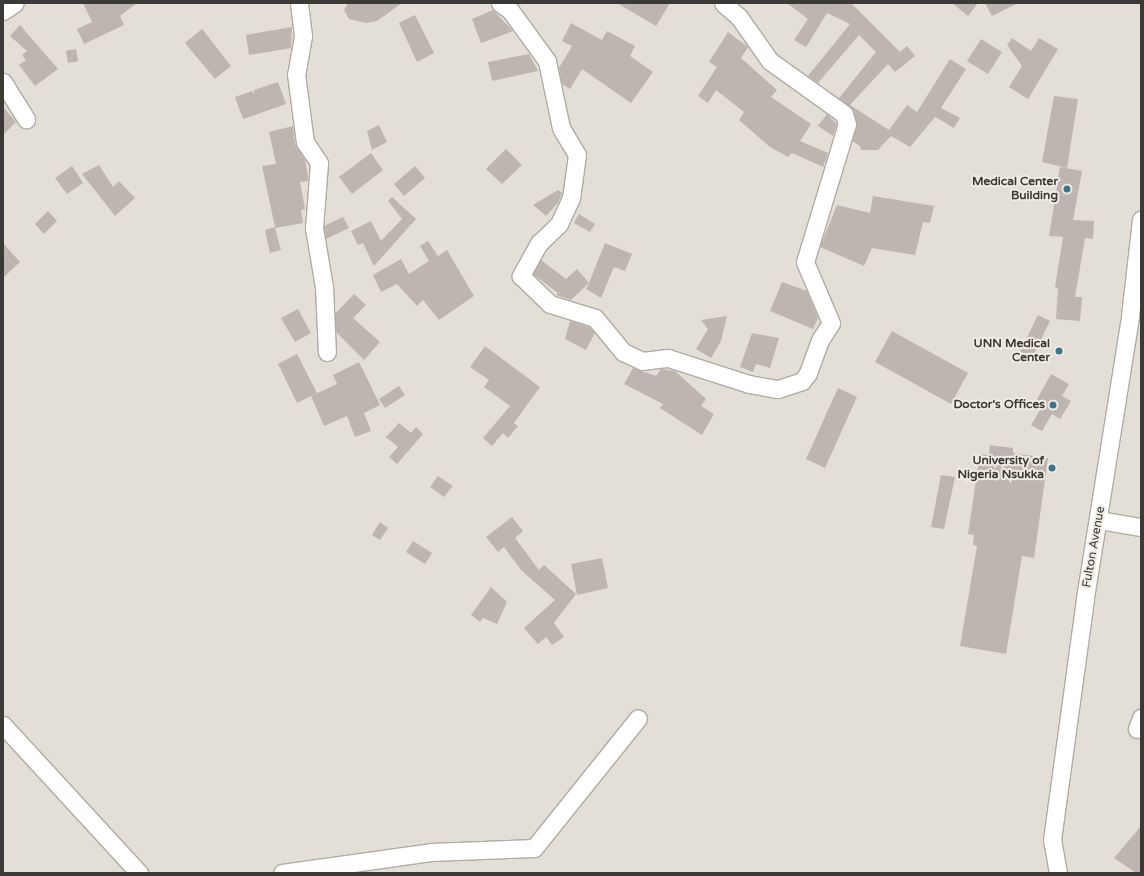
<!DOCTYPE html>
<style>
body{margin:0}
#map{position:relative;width:1144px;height:876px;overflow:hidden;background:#e3ded6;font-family:"Varela Round",sans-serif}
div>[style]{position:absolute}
.building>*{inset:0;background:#beb5b1}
.roads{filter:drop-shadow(1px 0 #b0aba3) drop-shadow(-1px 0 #b0aba3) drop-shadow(0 1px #b0aba3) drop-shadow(0 -1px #b0aba3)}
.minor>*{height:17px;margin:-8.5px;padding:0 8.5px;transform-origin:8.5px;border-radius:8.5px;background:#fff}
.dots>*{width:11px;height:11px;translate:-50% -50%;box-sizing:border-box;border:2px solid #f0ebe3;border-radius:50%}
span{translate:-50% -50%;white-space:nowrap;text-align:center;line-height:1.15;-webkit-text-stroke:4px #f0ebe3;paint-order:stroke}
.poi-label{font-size:12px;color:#3c3a37;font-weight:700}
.right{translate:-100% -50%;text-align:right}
.street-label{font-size:12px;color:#3c3a37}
.frame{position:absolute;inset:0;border:4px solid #3c3a37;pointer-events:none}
</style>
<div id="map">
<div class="building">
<i style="clip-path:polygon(83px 3px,137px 3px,120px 16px,124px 25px,84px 44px,77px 29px,92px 22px)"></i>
<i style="clip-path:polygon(348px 3px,402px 3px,377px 21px,366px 23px,349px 19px,344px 10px)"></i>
<i style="clip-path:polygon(617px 3px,670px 3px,656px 26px)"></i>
<i style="clip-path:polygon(787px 3px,851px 3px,900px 52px,907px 46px,915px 56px,895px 72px,888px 64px,850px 105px,889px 130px,907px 105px,917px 112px,950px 59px,966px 69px,941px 108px,960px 118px,954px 128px,935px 117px,910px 147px,891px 136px,878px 150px,861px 150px,860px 146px,852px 141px,857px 126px,854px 111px,839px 98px,876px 52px,859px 35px,818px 83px,808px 76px,850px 24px,827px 13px,806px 47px,794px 40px,808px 19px)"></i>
<i style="clip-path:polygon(952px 3px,978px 3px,968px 16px)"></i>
<i style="clip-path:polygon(985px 3px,1018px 3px,992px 16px)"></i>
<i style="clip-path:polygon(493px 10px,513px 31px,481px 43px,472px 19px)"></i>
<i style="clip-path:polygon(415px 15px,434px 53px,417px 62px,399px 23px)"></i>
<i style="clip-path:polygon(571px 23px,602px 40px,607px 31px,635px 46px,630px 56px,653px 72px,631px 103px,582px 69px,570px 89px,562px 84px,559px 68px,572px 46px,562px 41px)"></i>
<i style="clip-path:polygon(20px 25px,58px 69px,35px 86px,19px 65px,26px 60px,22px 55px,27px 51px,10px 36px)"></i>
<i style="clip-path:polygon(292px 27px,291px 48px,249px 55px,246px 35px)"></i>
<i style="clip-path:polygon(202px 29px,231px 66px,215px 79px,185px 43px)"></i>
<i style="clip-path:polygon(728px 32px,748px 47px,741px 58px,777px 90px,771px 97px,811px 124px,800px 141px,828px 153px,823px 167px,792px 153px,788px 157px,770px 147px,739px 120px,744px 112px,716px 90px,708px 103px,698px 96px,717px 67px,709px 62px)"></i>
<i style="clip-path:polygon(1012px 38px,1031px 51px,1039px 38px,1058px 49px,1028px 99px,1009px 87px,1022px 66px,1007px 45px)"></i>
<i style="clip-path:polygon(981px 39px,1002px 52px,988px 74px,967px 61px)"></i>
<i style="clip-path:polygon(76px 49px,78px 61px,68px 63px,66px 51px)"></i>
<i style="clip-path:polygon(529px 54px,538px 71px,492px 81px,488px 62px)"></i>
<i style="clip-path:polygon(278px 82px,286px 104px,243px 119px,235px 97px,252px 91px,254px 94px,254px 90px)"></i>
<i style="clip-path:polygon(1054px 96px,1078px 99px,1067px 168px,1042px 162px)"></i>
<i style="clip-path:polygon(3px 107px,16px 122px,3px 135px)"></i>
<i style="clip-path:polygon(827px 114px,837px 124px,833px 136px,818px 126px)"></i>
<i style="clip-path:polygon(379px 125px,387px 142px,372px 150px,367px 131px)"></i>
<i style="clip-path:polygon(293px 126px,295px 144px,305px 160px,308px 176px,308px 181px,300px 182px,305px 209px,301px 210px,303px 223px,275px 228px,281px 250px,270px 253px,265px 230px,275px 227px,262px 166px,276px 164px,269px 132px)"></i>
<i style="clip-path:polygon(506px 149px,522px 165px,502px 184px,486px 169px)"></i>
<i style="clip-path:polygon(371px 153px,383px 170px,352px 194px,339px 177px)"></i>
<i style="clip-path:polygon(99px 165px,113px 187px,119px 181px,135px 198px,115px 216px,82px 174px)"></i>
<i style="clip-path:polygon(72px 166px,83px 183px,67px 194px,55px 178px)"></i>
<i style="clip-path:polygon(415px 166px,425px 178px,404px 196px,394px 184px)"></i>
<i style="clip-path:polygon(1060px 167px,1082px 171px,1073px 220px,1094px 221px,1093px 239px,1085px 238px,1075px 297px,1082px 297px,1080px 321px,1056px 319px,1058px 288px,1055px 287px,1063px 237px,1049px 236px)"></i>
<i style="clip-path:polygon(558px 190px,562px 193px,558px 203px,546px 216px,533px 205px)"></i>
<i style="clip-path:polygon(873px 196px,934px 206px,930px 223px,923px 222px,915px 255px,872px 248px,864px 266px,820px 247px,837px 205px,870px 213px)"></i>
<i style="clip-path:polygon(392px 197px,416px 219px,374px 266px,363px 243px,358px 245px,351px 231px,371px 221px,381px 241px,402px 219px,388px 201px)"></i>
<i style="clip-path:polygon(48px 211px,57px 221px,44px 234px,35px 224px)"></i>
<i style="clip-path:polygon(579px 214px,595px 224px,590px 232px,574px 223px)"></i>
<i style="clip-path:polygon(343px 217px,349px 228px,326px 239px,324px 226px)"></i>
<i style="clip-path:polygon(428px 241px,438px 256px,447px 250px,474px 296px,439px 320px,423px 300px,417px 306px,397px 284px,381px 292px,373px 275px,401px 259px,409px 274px,429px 261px,420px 246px)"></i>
<i style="clip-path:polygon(3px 243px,20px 262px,3px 278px)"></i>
<i style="clip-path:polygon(605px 243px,632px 254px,625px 271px,614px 267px,601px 298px,586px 289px,589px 283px,571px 300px,556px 295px,558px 293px,533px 274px,541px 260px,566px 279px,577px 269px,589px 283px)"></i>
<i style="clip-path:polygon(782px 282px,807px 291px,818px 318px,813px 329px,770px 311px)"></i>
<i style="clip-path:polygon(354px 294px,366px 305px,353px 318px,380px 342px,364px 360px,336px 332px,335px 314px)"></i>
<i style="clip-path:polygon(298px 309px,311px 333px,295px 342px,281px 318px)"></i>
<i style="clip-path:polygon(1038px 315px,1050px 321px,1029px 364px,1017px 358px)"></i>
<i style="clip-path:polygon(727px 316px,721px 341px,711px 358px,696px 349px,708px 329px,701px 320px)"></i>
<i style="clip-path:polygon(570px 321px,589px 327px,595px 333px,586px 350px,565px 339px)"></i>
<i style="clip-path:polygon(892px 331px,968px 373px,951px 404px,875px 362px)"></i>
<i style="clip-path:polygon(752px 333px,779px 338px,770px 368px,756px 364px,753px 372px,740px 367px)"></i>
<i style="clip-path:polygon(485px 346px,540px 387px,514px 423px,518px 426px,508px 438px,503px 433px,492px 446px,483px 438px,510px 406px,484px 387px,489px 380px,470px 367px)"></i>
<i style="clip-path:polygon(297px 354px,317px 393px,297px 403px,278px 364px)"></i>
<i style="clip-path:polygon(359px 362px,380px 405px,364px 413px,371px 431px,355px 437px,347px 416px,324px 426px,311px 396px,337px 384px,333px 375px)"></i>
<i style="clip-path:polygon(633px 368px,656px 376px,661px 369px,675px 371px,706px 399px,701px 406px,714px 414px,702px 435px,660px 408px,663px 404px,624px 384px)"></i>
<i style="clip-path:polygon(1051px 374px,1069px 384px,1062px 396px,1071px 401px,1060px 419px,1052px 414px,1042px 431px,1031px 425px,1042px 407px,1035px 403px)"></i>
<i style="clip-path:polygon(399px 386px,405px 395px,385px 408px,379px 399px)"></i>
<i style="clip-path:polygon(838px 388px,857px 397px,825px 468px,806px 459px)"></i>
<i style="clip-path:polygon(399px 423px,411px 433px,416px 427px,423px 434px,397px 464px,389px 457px,398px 447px,386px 437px)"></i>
<i style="clip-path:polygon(990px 445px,1013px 448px,1013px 453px,1048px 458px,1034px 558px,1022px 556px,1006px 654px,960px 646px,977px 546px,973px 545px,974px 535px,968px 534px,980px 454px,989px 455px)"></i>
<i style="clip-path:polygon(941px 475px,955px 477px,944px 529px,931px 527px)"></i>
<i style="clip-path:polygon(438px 476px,453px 486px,444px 497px,430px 487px)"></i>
<i style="clip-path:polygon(512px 517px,523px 531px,515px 538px,539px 570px,544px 565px,576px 594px,554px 623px,564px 637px,552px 645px,546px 637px,538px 644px,524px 628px,555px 600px,521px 570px,504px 547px,498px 552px,486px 537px)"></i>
<i style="clip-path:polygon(380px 522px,388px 528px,380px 540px,372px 535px)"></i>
<i style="clip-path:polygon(413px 541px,432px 553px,425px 564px,406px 552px)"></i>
<i style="clip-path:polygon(602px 558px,608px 588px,577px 595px,571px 564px)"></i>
<i style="clip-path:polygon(491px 587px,507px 602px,497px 624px,483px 618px,480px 622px,471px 615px)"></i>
<i style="clip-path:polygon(1141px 826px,1141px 873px,1136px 873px,1114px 858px)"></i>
</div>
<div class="roads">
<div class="minor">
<i style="left:299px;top:3px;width:33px;rotate:83deg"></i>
<i style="left:303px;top:36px;width:39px;rotate:100deg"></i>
<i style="left:296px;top:74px;width:69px;rotate:82.5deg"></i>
<i style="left:305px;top:142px;width:25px;rotate:56deg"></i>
<i style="left:319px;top:163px;width:65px;rotate:94.4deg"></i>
<i style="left:314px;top:228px;width:60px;rotate:80.4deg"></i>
<i style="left:324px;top:287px;width:65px;rotate:87.4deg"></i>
<i style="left:500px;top:3px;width:12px;rotate:35deg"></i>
<i style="left:510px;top:10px;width:63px;rotate:54deg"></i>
<i style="left:547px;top:61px;width:68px;rotate:78.2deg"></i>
<i style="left:561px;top:128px;width:31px;rotate:59deg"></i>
<i style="left:577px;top:155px;width:43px;rotate:97.9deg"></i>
<i style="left:571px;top:198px;width:29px;rotate:115deg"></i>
<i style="left:559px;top:224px;width:28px;rotate:136deg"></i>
<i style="left:539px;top:243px;width:38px;rotate:119deg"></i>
<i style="left:521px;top:276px;width:40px;rotate:44deg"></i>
<i style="left:550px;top:304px;width:47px;rotate:17.3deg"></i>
<i style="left:595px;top:318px;width:44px;rotate:50.5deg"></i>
<i style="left:623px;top:352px;width:21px;rotate:25deg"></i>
<i style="left:642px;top:361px;width:26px;rotate:-7deg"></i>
<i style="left:668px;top:358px;width:85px;rotate:17.8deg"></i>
<i style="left:749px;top:384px;width:29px;rotate:10deg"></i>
<i style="left:778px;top:389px;width:25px;rotate:-18deg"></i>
<i style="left:802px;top:381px;width:10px;rotate:-53deg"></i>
<i style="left:808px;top:373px;width:35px;rotate:-70deg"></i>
<i style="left:820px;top:340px;width:20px;rotate:-57deg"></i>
<i style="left:831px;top:323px;width:66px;rotate:-113.1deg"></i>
<i style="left:805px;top:262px;width:144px;rotate:-73.1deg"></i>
<i style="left:847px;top:124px;width:10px;rotate:-107deg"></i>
<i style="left:844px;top:114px;width:91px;rotate:-144.4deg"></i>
<i style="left:770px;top:61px;width:54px;rotate:-125.2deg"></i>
<i style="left:739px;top:17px;width:21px;rotate:-139deg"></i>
<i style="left:3px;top:11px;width:14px;rotate:-34deg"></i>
<i style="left:3px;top:82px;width:44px;rotate:58.1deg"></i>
<i style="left:1099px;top:520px;width:43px;rotate:9.5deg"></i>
<i style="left:3px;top:725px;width:201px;rotate:47.4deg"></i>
<i style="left:1137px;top:729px;width:12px;rotate:-70deg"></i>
<i style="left:282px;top:873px;width:150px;rotate:-8deg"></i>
<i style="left:431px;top:852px;width:103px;rotate:-2.2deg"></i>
<i style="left:534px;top:848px;width:166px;rotate:-51.3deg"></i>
<i style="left:1058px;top:873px;width:34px;rotate:-100deg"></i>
<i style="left:1052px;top:840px;width:244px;rotate:-82.2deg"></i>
<i style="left:1085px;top:598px;width:286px;rotate:-80.9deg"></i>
<i style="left:1130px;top:316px;width:97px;rotate:-83.5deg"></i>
</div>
</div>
<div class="dots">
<i style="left:1067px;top:189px;background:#3d758f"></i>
<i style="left:1059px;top:351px;background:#3d758f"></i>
<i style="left:1053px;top:405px;background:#3d758f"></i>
<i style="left:1052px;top:468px;background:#3d758f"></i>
</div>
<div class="poi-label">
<span class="right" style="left:1058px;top:189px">Medical Center<br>Building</span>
<span class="right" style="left:1050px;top:351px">UNN Medical<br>Center</span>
<span class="right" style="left:1045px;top:405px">Doctor's Offices</span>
<span class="right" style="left:1044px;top:468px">University of<br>Nigeria Nsukka</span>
</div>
<div class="street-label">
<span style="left:1094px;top:547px;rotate:-80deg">Fulton Avenue</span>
</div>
<div class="frame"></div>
</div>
